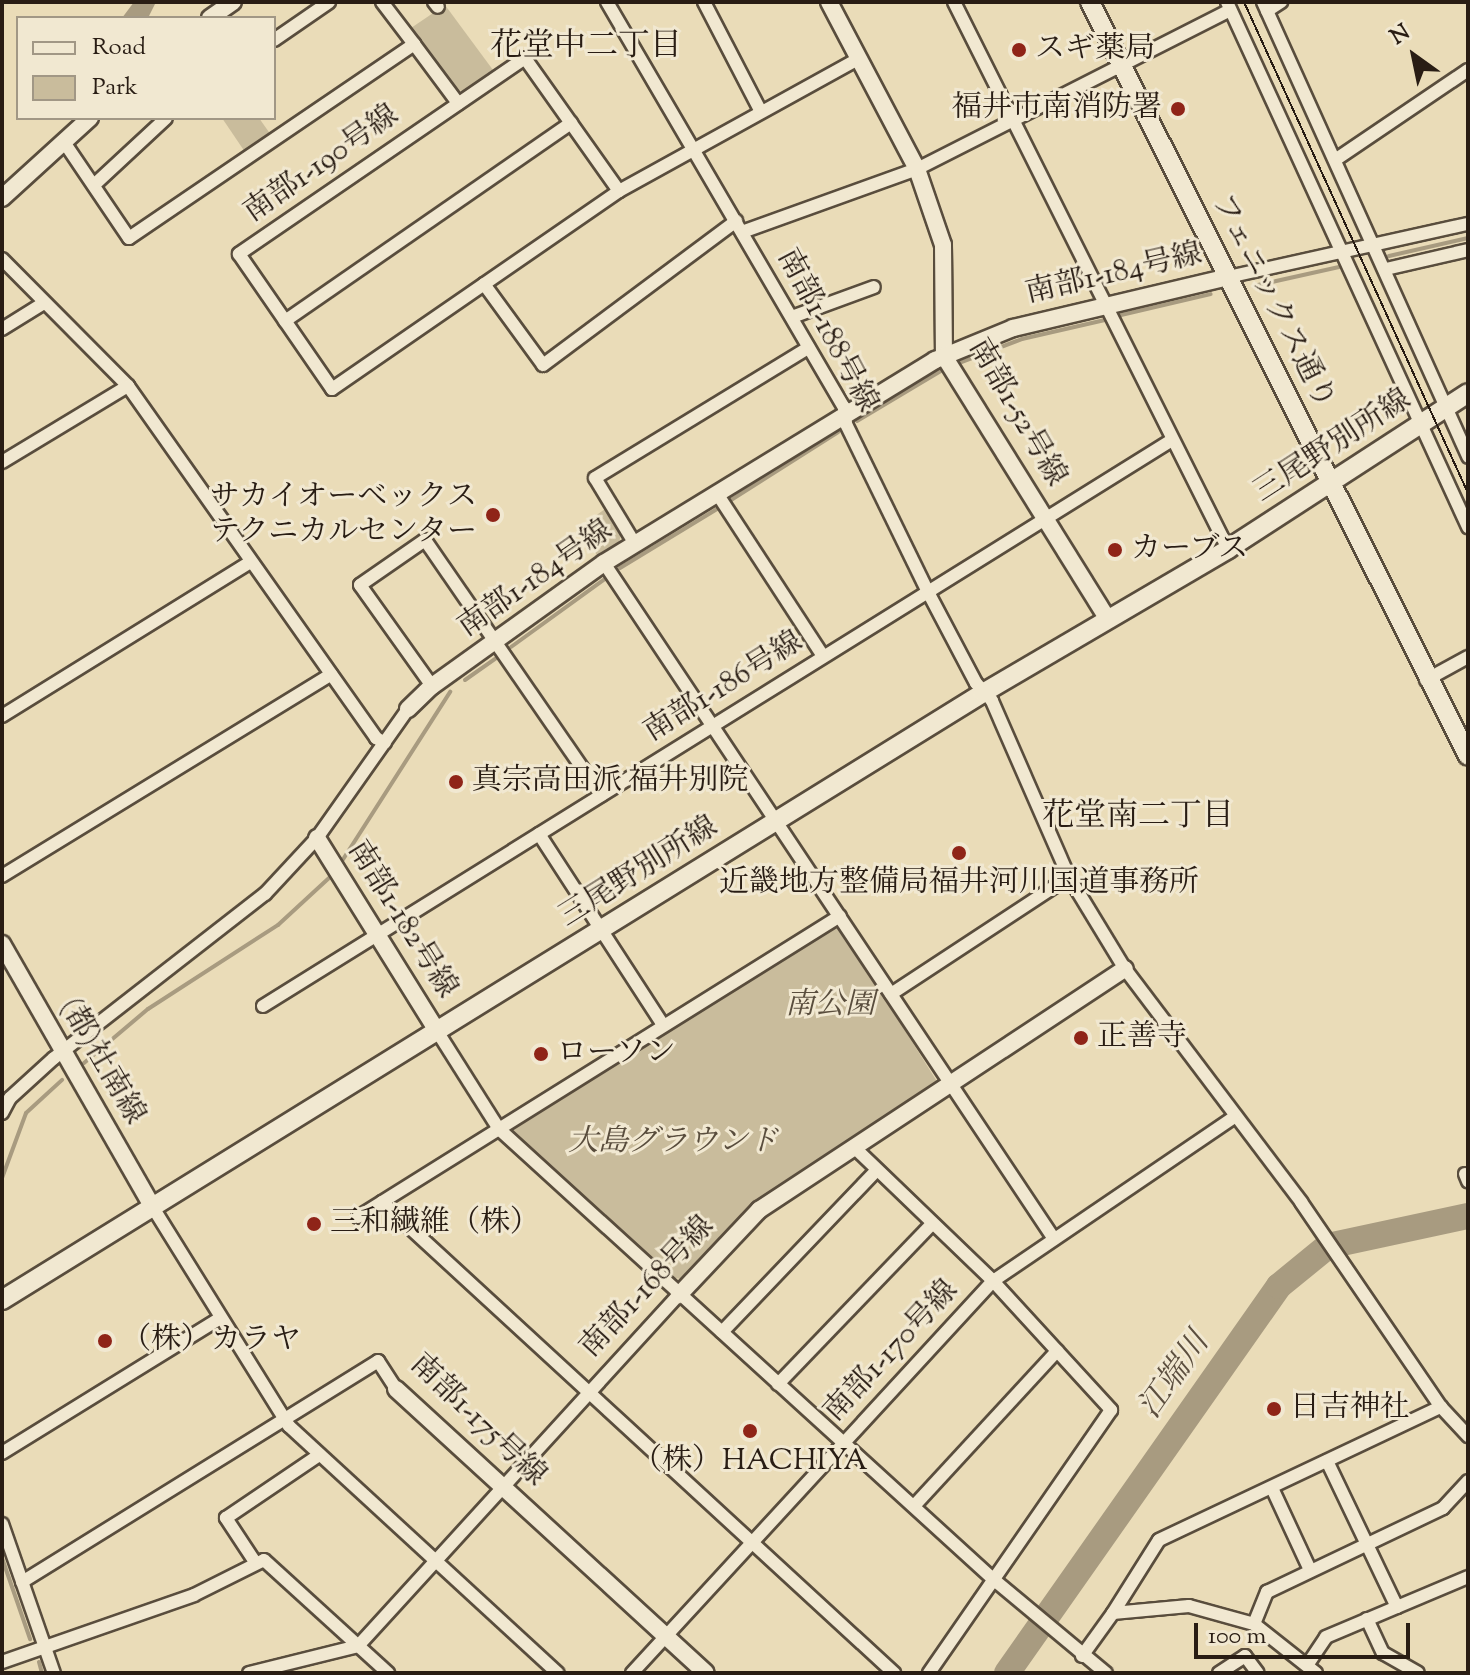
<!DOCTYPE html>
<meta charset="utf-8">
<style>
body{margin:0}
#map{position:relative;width:1470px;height:1675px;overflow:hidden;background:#eadcb8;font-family:"Sorts Mill Goudy","Noto Serif JP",serif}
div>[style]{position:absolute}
.green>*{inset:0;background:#c9bc9c}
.water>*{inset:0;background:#a89b80}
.stream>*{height:4px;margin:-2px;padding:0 2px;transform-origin:2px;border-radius:2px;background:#a89b80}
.river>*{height:26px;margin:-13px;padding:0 13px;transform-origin:13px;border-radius:13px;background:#a89b80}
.roads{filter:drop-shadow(2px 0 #594d3d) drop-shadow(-2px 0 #594d3d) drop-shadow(0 2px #594d3d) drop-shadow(0 -2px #594d3d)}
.minor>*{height:12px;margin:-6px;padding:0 6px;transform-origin:6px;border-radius:6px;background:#f1e8d1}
.tertiary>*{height:16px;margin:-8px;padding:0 8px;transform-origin:8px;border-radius:8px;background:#f1e8d1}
.secondary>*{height:18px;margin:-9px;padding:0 9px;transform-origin:9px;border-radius:9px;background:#f1e8d1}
.tram>*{height:2px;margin:-1px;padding:0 1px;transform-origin:1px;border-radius:1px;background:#291d14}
.dots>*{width:22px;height:22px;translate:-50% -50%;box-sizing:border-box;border:4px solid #f1e8d1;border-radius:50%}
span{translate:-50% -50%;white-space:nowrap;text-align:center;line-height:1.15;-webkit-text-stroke:6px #f1e8d1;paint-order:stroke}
.poi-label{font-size:30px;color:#291d14}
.left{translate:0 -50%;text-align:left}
.right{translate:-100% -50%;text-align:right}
.street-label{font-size:30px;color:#291d14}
.park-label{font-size:30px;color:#594d3d;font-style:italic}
.neighbourhood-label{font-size:32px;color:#291d14}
.water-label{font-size:32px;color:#5c4f3f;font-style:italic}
.frame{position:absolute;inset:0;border:4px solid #291d14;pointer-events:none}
.legend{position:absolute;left:16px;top:16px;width:260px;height:104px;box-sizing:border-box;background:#f1e8d1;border:2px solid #a19785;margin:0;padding:10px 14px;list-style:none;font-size:24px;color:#291d14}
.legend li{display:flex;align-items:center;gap:16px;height:40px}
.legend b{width:40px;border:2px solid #a19785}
.north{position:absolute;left:1374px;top:16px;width:80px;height:80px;-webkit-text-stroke:6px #f1e8d1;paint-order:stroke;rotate:327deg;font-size:22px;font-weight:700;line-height:32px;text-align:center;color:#291d14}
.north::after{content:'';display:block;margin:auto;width:28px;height:36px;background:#291d14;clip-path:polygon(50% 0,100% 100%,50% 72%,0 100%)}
.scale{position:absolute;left:1194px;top:1623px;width:216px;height:36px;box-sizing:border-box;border:4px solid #291d14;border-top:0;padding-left:10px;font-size:24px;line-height:28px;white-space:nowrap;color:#291d14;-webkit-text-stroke:6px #f1e8d1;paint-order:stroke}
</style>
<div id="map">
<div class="green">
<i style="clip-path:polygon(445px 5px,493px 70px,464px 91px,455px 90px,411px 28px)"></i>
<i style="clip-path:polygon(222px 118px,259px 118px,271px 135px,245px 152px)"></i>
<i style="clip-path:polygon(605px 509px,621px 534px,619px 543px,598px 557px,580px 527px)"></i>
<i style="clip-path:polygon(835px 927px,841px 929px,938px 1083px,751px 1204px,681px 1279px,675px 1278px,513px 1131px,514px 1126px)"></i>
</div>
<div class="water">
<i style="clip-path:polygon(134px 2px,156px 2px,148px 18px,122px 18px)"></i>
</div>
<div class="stream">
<i style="left:1389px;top:256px;width:81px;rotate:-12.8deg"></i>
<i style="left:1258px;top:285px;width:83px;rotate:-12.5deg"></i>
<i style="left:1121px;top:315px;width:92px;rotate:-13.1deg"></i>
<i style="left:962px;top:362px;width:64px;rotate:-21deg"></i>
<i style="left:1022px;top:339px;width:85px;rotate:-12.9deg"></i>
<i style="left:857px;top:421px;width:98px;rotate:-30.8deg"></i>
<i style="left:731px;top:500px;width:127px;rotate:-32.4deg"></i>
<i style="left:620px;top:568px;width:114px;rotate:-31.3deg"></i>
<i style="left:511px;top:647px;width:116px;rotate:-35.9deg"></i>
<i style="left:465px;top:680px;width:38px;rotate:-35deg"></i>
<i style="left:342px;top:861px;width:201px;rotate:-57.4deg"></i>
<i style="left:84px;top:1063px;width:84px;rotate:-40.2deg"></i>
<i style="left:148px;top:1009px;width:155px;rotate:-32.9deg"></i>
<i style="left:278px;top:925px;width:69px;rotate:-42.7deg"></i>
<i style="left:2px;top:1178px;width:69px;rotate:-69.7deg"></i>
<i style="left:26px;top:1113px;width:49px;rotate:-42.5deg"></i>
<i style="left:2px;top:1558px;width:86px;rotate:70.9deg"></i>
<i style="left:39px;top:1662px;width:11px;rotate:75deg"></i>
</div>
<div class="river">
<i style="left:1007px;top:1673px;width:473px;rotate:-54.9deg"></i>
<i style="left:1279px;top:1286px;width:63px;rotate:-39.2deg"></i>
<i style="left:1328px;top:1246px;width:143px;rotate:-12.1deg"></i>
</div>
<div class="roads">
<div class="minor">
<i style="left:434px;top:2px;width:6px;rotate:51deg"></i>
<i style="left:607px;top:2px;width:469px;rotate:59.7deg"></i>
<i style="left:844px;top:407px;width:17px;rotate:83deg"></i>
<i style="left:846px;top:424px;width:187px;rotate:64deg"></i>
<i style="left:928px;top:592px;width:103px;rotate:62.2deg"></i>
<i style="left:976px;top:683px;width:24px;rotate:48deg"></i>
<i style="left:992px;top:701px;width:192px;rotate:66.4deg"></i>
<i style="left:1069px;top:877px;width:108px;rotate:58.7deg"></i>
<i style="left:1125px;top:969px;width:292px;rotate:52.9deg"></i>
<i style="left:1301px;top:1202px;width:248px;rotate:55.7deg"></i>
<i style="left:1441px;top:1407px;width:40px;rotate:47deg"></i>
<i style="left:704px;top:2px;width:122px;rotate:62.6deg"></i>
<i style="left:954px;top:2px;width:612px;rotate:63.39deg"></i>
<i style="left:1227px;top:2px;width:578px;rotate:65.34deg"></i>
<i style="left:1263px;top:2px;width:499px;rotate:65.7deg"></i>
<i style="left:1267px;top:11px;width:17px;rotate:-33deg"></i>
<i style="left:274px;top:40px;width:67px;rotate:-34.6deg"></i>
<i style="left:414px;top:44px;width:74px;rotate:53.3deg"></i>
<i style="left:64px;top:142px;width:116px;rotate:55.9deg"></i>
<i style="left:129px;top:238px;width:345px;rotate:-34.2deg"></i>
<i style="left:414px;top:44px;width:53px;rotate:-127.3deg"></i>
<i style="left:1338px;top:158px;width:157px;rotate:-34.1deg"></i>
<i style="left:94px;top:185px;width:98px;rotate:-42.9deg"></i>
<i style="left:619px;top:191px;width:163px;rotate:-125.3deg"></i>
<i style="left:525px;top:58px;width:347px;rotate:145.6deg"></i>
<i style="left:239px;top:254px;width:164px;rotate:55.4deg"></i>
<i style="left:332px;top:389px;width:349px;rotate:-34.6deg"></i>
<i style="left:619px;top:191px;width:273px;rotate:-28.9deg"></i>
<i style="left:742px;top:232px;width:186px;rotate:-19.8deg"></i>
<i style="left:917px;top:169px;width:351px;rotate:-26.9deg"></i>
<i style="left:2px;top:259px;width:179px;rotate:45.2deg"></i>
<i style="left:128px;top:386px;width:431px;rotate:54.8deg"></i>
<i style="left:376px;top:738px;width:10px;rotate:29deg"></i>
<i style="left:1386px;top:269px;width:84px;rotate:-13deg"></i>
<i style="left:1228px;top:277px;width:246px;rotate:-12.5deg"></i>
<i style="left:484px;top:284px;width:100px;rotate:53.9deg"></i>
<i style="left:543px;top:365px;width:241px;rotate:-36.7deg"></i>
<i style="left:792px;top:317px;width:87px;rotate:-20.1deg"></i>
<i style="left:285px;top:321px;width:348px;rotate:-34.7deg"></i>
<i style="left:2px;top:329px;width:49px;rotate:-31.8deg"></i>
<i style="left:2px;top:462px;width:147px;rotate:-31.1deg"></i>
<i style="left:718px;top:495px;width:192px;rotate:56.9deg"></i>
<i style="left:635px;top:544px;width:77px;rotate:-121.2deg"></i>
<i style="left:595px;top:478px;width:250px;rotate:-31.4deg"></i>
<i style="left:604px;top:563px;width:812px;rotate:56.35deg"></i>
<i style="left:1426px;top:680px;width:48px;rotate:-28.7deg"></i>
<i style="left:432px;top:686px;width:124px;rotate:-125.5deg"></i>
<i style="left:360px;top:585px;width:79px;rotate:-34.7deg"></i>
<i style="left:425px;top:540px;width:310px;rotate:55.4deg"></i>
<i style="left:2px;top:716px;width:292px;rotate:-31.8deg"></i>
<i style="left:539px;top:834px;width:228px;rotate:57deg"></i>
<i style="left:2px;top:876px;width:386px;rotate:-31.5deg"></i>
<i style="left:891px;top:994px;width:213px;rotate:-33.3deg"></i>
<i style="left:263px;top:1006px;width:1071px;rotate:-31.91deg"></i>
<i style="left:437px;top:1031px;width:116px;rotate:57.7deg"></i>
<i style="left:499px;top:1129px;width:668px;rotate:42.33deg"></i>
<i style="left:993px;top:1579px;width:147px;rotate:39.8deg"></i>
<i style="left:2px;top:1113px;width:17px;rotate:-62deg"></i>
<i style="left:10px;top:1098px;width:59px;rotate:-42.3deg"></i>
<i style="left:54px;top:1058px;width:267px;rotate:-37.9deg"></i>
<i style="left:265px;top:894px;width:76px;rotate:-47.1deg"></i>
<i style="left:317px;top:838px;width:158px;rotate:-54.8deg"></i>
<i style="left:855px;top:1148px;width:192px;rotate:43.9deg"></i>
<i style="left:993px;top:1281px;width:175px;rotate:47.5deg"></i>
<i style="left:1111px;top:1410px;width:320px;rotate:124.7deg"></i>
<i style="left:1465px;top:1174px;width:8px;rotate:67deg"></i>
<i style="left:382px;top:1202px;width:696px;rotate:42.61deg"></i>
<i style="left:152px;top:1206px;width:259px;rotate:58.1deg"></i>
<i style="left:289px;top:1426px;width:365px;rotate:42.6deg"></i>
<i style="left:358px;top:1217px;width:568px;rotate:-31.98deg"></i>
<i style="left:722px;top:1332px;width:224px;rotate:-46.3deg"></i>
<i style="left:778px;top:1384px;width:222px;rotate:-46.1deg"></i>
<i style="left:2px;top:1453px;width:257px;rotate:-31.7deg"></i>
<i style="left:1327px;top:1461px;width:162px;rotate:64.4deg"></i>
<i style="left:1272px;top:1488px;width:90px;rotate:65.1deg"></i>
<i style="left:914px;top:1506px;width:211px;rotate:-47.3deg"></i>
<i style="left:2px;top:1524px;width:158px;rotate:70.8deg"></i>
<i style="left:255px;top:1562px;width:53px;rotate:-123.4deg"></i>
<i style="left:226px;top:1518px;width:112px;rotate:-34.1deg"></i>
<i style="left:22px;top:1582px;width:419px;rotate:-31.8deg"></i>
<i style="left:378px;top:1361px;width:33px;rotate:57deg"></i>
<i style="left:1113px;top:1613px;width:86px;rotate:-57.8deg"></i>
<i style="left:1159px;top:1540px;width:312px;rotate:-25.3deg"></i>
<i style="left:1367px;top:1619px;width:38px;rotate:65deg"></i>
<i style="left:1383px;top:1653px;width:40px;rotate:29.7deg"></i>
<i style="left:1254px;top:1624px;width:35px;rotate:-68deg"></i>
<i style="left:1267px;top:1592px;width:195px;rotate:-25.5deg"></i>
<i style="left:1443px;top:1508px;width:37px;rotate:-47deg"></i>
<i style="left:1082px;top:1656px;width:53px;rotate:-54.2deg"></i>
<i style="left:1113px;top:1613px;width:76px;rotate:-5.3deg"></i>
<i style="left:1189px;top:1606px;width:67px;rotate:15.5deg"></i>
<i style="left:1254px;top:1624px;width:79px;rotate:38.3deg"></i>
<i style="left:2px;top:1662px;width:203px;rotate:-19.2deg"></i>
<i style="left:194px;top:1595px;width:78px;rotate:-26.6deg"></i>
<i style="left:264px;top:1560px;width:168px;rotate:42.3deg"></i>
<i style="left:1308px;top:1664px;width:32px;rotate:-56deg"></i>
<i style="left:1326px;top:1637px;width:154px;rotate:-22.9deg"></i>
<i style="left:249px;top:1673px;width:112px;rotate:-13.9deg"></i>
<i style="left:358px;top:1646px;width:476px;rotate:-47.6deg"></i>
<i style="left:632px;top:1673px;width:533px;rotate:-47.36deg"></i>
<i style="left:993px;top:1281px;width:290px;rotate:-34.2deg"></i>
<i style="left:1219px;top:1673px;width:31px;rotate:-33deg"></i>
<i style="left:1245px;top:1656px;width:21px;rotate:53deg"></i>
</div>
<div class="tertiary">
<i style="left:829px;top:2px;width:189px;rotate:62.2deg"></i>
<i style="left:917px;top:169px;width:80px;rotate:71.1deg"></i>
<i style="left:943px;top:245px;width:111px;rotate:89.5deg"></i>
<i style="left:944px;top:356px;width:310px;rotate:58.1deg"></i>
<i style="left:210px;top:18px;width:28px;rotate:-35deg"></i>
<i style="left:2px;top:198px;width:119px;rotate:-42.3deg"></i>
<i style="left:408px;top:709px;width:33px;rotate:-44deg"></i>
<i style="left:432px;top:686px;width:211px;rotate:-35.6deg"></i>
<i style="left:604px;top:563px;width:388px;rotate:-31.5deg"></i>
<i style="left:935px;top:360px;width:84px;rotate:-22.3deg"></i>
<i style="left:1013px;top:328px;width:221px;rotate:-13.3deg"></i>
<i style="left:317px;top:838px;width:227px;rotate:58.1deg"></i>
<i style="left:2px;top:944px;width:302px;rotate:60.2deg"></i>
<i style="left:679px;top:1295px;width:117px;rotate:-46.7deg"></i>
<i style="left:759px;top:1210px;width:438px;rotate:-33.4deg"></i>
<i style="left:396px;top:1389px;width:420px;rotate:42.5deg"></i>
</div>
<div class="secondary">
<i style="left:1090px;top:2px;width:843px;rotate:63.37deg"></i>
<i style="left:2px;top:1300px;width:1154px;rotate:-31.75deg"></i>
<i style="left:983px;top:693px;width:284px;rotate:-30.4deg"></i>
<i style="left:1228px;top:549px;width:286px;rotate:-33deg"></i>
</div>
</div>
<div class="tram">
<i style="left:1244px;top:2px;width:540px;rotate:65.48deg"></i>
</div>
<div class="dots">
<i style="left:1019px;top:50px;background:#8f2418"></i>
<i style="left:1178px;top:109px;background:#8f2418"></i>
<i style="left:493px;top:515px;background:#8f2418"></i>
<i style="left:1115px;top:550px;background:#8f2418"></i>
<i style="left:456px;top:782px;background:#8f2418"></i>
<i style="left:959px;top:853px;background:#8f2418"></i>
<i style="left:1081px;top:1038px;background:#8f2418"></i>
<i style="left:541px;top:1054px;background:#8f2418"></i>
<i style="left:314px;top:1224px;background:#8f2418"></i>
<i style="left:105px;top:1341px;background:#8f2418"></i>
<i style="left:1274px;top:1409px;background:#8f2418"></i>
<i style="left:750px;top:1431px;background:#8f2418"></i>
</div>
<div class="poi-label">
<span class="left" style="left:1035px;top:50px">スギ薬局</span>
<span class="right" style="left:1162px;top:109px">福井市南消防署</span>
<span class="right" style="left:477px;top:515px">サカイオーベックス<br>テクニカルセンター</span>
<span class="left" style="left:1131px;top:550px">カーブス</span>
<span class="left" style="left:472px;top:782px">真宗高田派 福井別院</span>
<span style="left:959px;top:884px">近畿地方整備局福井河川国道事務所</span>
<span class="left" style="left:1097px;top:1038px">正善寺</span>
<span class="left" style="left:557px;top:1054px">ローソン</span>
<span class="left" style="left:330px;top:1224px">三和繊維（株）</span>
<span class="left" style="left:121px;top:1341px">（株）カラヤ</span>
<span class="left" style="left:1290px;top:1409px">日吉神社</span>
<span style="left:750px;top:1462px">（株）HACHIYA</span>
</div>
<div class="street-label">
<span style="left:322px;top:165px;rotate:-35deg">南部1-190号線</span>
<span style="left:1114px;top:275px;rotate:-13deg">南部1-184号線</span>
<span style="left:1272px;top:302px;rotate:63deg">フェニックス通り</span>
<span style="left:826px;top:331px;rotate:62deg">南部1-188号線</span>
<span style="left:1016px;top:413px;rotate:60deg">南部1-52号線</span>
<span style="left:1333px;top:447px;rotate:-33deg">三尾野別所線</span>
<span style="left:536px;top:580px;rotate:-35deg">南部1-184号線</span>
<span style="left:724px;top:688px;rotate:-32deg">南部1-186号線</span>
<span style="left:639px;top:873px;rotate:-32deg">三尾野別所線</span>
<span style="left:401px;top:920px;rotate:58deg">南部1-182号線</span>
<span style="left:101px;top:1062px;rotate:60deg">(都)社南線</span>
<span style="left:648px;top:1288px;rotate:-47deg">南部1-168号線</span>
<span style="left:892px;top:1352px;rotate:-47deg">南部1-170号線</span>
<span style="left:477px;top:1421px;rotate:44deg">南部1-175号線</span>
</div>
<div class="park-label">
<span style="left:830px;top:1006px">南公園</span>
<span style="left:673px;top:1143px">大島グラウンド</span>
</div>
<div class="neighbourhood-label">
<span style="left:586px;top:47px">花堂中二丁目</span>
<span style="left:1138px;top:817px">花堂南二丁目</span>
</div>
<div class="water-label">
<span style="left:1175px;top:1376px;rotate:-55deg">江端川</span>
</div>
<div class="frame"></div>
<ul class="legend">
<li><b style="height:10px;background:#f1e8d1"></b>Road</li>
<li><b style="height:22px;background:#c9bc9c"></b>Park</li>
</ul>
<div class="north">N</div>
<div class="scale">100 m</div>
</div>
